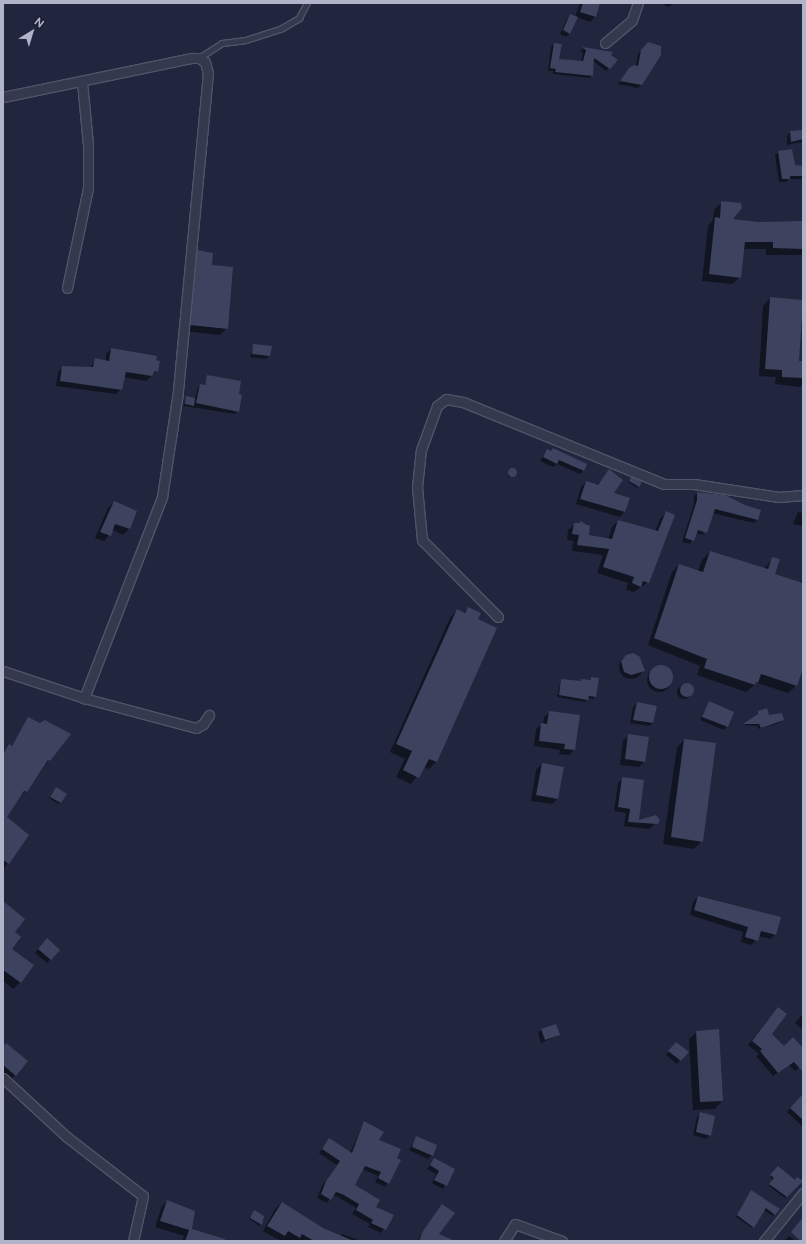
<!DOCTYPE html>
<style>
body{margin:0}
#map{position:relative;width:806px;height:1244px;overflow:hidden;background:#21263e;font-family:"Public Sans",sans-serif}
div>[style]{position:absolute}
.shadow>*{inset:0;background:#0007}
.round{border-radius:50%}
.building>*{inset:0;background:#3d425e}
.roads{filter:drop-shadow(1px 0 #515468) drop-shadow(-1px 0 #515468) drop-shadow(0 1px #515468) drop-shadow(0 -1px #515468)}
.service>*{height:4.5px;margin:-2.25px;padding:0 2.25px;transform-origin:2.25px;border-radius:2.25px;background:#35394e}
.minor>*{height:9px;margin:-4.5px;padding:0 4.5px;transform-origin:4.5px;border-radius:4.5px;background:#35394e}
span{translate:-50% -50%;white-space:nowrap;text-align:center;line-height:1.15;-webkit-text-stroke:3px #1b1e32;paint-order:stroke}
.frame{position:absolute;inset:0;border:4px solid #b1b4c9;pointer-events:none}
.north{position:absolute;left:12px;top:12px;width:40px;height:40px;-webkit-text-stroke:3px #1b1e32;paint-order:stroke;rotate:38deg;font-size:11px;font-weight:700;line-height:16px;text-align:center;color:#b1b4c9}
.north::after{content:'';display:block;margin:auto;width:14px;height:18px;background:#b1b4c9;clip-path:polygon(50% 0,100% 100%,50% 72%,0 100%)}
</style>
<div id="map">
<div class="shadow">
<i style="clip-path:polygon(580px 3px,599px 3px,595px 17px,590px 22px,577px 17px,570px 33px,566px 37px,560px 34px,567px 19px,570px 15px,575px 17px)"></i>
<i style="clip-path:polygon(660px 3px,673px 3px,669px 7px)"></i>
<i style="clip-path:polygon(554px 44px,558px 60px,581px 62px,583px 53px,580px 51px,583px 49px,611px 53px,610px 55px,616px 61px,606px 71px,593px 61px,592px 75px,590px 78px,553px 74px,553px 71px,548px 71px,551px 47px)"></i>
<i style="clip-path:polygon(645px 46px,641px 85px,638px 88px,618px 84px,626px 73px,636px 67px,638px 54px)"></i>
<i style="clip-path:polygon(803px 131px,802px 142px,787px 145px,787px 136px,790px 132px)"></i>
<i style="clip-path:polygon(779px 152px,794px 166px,803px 167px,803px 179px,789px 179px,786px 182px,779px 182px,775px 155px)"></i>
<i style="clip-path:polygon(722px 202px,731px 220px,758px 223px,803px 222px,803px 255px,766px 255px,766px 249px,743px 249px,740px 277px,732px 284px,702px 281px,708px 226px,713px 220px,714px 210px)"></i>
<i style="clip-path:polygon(197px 251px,210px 266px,227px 328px,220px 335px,184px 331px,191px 258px)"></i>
<i style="clip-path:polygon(770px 298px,798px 362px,803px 362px,803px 384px,800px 387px,775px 384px,776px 377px,759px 376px,763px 306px)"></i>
<i style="clip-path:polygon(254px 345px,269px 356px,266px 359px,250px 357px)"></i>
<i style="clip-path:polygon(111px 349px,155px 361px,157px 371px,146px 381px,124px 377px,121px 389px,116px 394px,56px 386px,58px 372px,63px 367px,90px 368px,96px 359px,106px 362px,106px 354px)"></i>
<i style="clip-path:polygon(208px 376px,238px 395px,238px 411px,235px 414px,184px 406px,186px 397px,195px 399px,198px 387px,204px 385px)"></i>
<i style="clip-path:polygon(553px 449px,586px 464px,583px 471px,580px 474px,557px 464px,553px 467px,540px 461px,547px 450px,550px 452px)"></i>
<i style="clip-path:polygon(510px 470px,515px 470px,513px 476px,508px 477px)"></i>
<i style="clip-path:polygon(609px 471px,612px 493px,629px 499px,624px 512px,620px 517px,576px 504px,581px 487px,586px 482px,597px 485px)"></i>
<i style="clip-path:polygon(630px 480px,641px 482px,637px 488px,628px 482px)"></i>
<i style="clip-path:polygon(697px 493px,757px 520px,754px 523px,712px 513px,703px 535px,696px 533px,690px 544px,682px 542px,694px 504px,694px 496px)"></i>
<i style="clip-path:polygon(114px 502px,136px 511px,129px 529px,123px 535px,113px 530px,104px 541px,95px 538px,108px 508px)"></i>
<i style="clip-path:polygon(798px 512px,803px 513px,803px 526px,793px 524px)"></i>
<i style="clip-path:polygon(666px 513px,648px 582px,634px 592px,626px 590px,628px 583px,597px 573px,603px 555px,572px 551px,573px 541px,567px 540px,568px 530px,575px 524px,587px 523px,588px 536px,608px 540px,612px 527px,618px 521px,655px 531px,660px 519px)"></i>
<i style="clip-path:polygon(710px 552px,764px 569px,773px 558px,774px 574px,800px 583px,803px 579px,803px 665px,796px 686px,788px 693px,757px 683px,746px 692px,697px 675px,700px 666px,648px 645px,672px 572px,679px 565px,698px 571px,702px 560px)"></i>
<i style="clip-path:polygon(468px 608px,477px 619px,496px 628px,436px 762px,429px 769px,424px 767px,411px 784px,396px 777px,405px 759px,390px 752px,450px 618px,457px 610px,463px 613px)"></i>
<i class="round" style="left:619px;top:655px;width:24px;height:24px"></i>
<i class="round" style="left:647px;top:668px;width:24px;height:24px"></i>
<i style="clip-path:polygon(598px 679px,594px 699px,587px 698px,585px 702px,557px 697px,561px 680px,579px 682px)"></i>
<i class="round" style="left:677px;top:685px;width:14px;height:14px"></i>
<i style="clip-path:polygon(637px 703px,653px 723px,649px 726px,630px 723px,633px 707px)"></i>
<i style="clip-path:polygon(709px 703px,727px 726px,724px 730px,700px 720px)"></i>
<i style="clip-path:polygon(550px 712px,574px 750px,569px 755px,559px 754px,560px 750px,534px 746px,536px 729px,543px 724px,544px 717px)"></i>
<i style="clip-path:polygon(758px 712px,768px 716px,781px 714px,783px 718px,779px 723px,759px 729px,757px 726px,744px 725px,757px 716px)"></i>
<i style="clip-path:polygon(29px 718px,40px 724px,49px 760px,26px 792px,20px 795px,6px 817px,28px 835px,4px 868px,3px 754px,11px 747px)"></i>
<i style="clip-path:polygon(629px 735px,644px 762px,639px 767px,620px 765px,623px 741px)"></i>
<i style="clip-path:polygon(684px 740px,702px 841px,694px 849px,663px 844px,677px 747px)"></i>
<i style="clip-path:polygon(542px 764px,558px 799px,552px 804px,531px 801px,536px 770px)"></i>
<i style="clip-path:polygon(623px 778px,638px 822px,654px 816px,659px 820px,649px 829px,624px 826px,626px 813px,614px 811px,618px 783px)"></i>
<i style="clip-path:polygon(54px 790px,66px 794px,59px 804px,49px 798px)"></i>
<i style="clip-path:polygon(698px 897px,776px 934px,770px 939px,758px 936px,752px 945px,741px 942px,743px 932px,690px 915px,693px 902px)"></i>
<i style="clip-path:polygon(3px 905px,13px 932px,10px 949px,20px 982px,13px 989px,3px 981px)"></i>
<i style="clip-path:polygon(43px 943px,59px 950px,47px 963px,35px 953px)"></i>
<i style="clip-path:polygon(774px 1013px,770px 1034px,784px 1047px,803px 1049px,803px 1065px,795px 1071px,789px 1065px,773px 1076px,756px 1056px,759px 1054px,748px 1045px)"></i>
<i style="clip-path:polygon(803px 1014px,803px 1030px,795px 1023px)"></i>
<i style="clip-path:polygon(541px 1030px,559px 1035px,541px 1043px,538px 1033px)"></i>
<i style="clip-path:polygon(697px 1032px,722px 1101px,715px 1109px,693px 1110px,689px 1039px)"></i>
<i style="clip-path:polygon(673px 1047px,687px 1052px,677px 1064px,666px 1055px)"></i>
<i style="clip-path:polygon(3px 1048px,15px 1075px,10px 1081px,3px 1075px)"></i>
<i style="clip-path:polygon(799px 1099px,803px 1103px,803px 1127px,787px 1112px)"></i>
<i style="clip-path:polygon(701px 1114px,710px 1135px,706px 1139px,693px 1135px,697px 1117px)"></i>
<i style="clip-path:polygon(364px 1123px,377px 1141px,388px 1183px,385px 1187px,375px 1182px,378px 1176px,362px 1169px,354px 1186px,375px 1208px,393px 1215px,381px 1233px,368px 1227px,370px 1224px,352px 1214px,356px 1208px,338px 1197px,333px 1195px,327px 1203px,317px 1198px,322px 1186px,337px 1165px,319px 1153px,329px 1139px,350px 1153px)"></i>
<i style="clip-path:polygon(417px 1137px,432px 1155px,428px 1159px,409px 1150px)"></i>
<i style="clip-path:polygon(435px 1159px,454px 1169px,443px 1189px,432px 1183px,436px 1174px,427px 1169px)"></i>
<i style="clip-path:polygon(776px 1169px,795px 1181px,802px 1181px,785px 1198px,769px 1186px,773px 1180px,770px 1177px)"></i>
<i style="clip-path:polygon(751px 1191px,778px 1209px,773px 1216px,764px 1210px,752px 1228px,736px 1217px)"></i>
<i style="clip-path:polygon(167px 1201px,191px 1230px,222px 1241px,182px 1241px,184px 1236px,155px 1227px,162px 1206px)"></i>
<i style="clip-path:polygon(282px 1203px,314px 1224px,340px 1236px,342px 1234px,361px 1241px,281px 1241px,263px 1231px,275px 1209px)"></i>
<i style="clip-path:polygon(442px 1205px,438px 1235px,441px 1241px,417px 1241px)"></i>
<i style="clip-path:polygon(253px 1213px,261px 1224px,260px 1226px,249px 1219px)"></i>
<i style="clip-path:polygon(789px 1236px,796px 1241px,784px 1241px)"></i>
</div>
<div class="building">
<i style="clip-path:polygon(583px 3px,600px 3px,596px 17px,580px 12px)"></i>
<i style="clip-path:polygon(570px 14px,578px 17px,570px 34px,563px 30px)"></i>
<i style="clip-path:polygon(648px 42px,661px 46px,661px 55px,642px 85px,620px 81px,629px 68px,634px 65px,638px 66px,641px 50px)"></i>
<i style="clip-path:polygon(554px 43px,562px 44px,559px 59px,583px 61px,586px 50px,582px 47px,613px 52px,611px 55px,618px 60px,610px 69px,594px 58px,593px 76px,555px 72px,556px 69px,550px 68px)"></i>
<i style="clip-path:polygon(803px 130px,803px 139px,791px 142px,790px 131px)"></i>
<i style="clip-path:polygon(792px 149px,795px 165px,803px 166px,803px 176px,790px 176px,790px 179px,782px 179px,778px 151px)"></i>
<i style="clip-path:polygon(721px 201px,741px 203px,742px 208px,733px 219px,758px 222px,803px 221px,803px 249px,773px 248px,773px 242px,745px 242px,741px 278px,709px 274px,715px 217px,720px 218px)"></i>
<i style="clip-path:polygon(197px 250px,213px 253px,212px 265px,233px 267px,228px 329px,190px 325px)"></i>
<i style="clip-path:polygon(770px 297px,803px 300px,799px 361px,803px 361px,803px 378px,782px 377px,782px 370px,765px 369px)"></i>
<i style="clip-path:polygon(253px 344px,272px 346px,270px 356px,252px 354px)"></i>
<i style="clip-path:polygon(111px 348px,157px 356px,156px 360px,160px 361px,158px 372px,155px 371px,152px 376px,126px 372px,122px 390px,60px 381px,62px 366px,93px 367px,95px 358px,109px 361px)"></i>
<i style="clip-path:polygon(207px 375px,241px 381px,239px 394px,242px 395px,239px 412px,196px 403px,200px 384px,205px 385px)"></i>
<i style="clip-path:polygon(186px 396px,195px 398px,194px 406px,185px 404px)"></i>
<i style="clip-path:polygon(553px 448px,587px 464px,584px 471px,559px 460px,557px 464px,543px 457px,547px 449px,551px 451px)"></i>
<i class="round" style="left:507.5px;top:467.5px;width:9px;height:9px"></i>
<i style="clip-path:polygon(609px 469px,623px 480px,614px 493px,630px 498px,625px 512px,580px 499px,586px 481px,598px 485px)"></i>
<i style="clip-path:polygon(631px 477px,642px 482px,639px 487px,629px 481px)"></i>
<i style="clip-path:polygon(697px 492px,725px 495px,745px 505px,761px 510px,758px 520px,715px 509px,707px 533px,698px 530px,694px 541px,685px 538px,697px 500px)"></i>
<i style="clip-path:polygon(114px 501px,137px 511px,130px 529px,115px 524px,111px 536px,100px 532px)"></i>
<i style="clip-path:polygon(666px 511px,675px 515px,649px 583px,643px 581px,641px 587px,632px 583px,634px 577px,603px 567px,609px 549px,577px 545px,579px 535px,572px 534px,574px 523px,580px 523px,580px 521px,590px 526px,589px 535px,612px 539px,618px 520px,658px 531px)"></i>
<i style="clip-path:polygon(710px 551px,768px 569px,772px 557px,780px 559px,775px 574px,803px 583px,803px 668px,797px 686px,761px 674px,758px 683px,756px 682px,755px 685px,704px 668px,707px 659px,654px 638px,679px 564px,703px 572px)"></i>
<i style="clip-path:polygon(468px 607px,481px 613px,478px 619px,497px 628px,437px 762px,429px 759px,419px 778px,403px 770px,412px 751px,396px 744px,457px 609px,465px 613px)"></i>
<i style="clip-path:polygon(633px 653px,640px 657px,645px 671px,631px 675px,624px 672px,621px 661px,626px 655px)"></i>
<i class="round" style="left:649px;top:665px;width:24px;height:24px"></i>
<i style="clip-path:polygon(591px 677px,599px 678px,596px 697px,589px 696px,588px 700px,559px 695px,561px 679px,581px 681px,581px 679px,591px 680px)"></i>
<i class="round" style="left:680px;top:683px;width:14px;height:14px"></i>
<i style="clip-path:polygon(709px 701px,734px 712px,728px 727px,702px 717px)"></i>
<i style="clip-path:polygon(637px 702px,657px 706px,653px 723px,633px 720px)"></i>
<i style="clip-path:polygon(767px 708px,769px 715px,782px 713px,784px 720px,761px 728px,759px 724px,743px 724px,758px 714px,758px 711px)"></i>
<i style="clip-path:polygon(549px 711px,580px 715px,575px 750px,564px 749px,565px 744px,539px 741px,541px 723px,547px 724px)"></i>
<i style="clip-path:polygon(28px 717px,40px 723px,45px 720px,71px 734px,50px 761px,48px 760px,27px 792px,24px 791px,7px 817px,29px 835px,9px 864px,3px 860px,3px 755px,9px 744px,12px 746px)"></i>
<i style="clip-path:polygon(628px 734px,649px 737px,645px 762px,625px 759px)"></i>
<i style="clip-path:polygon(684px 739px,716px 743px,703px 842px,671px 837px)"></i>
<i style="clip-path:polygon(542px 763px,564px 767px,558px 799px,536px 795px)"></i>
<i style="clip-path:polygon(622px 777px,644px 780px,639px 820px,656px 815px,660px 820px,658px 824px,628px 822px,630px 809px,618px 807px)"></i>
<i style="clip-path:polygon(56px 787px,67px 794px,61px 803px,50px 797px)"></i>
<i style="clip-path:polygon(698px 896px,781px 917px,776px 935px,761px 931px,758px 941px,745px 937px,748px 927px,694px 910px)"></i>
<i style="clip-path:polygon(3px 901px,25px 919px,15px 932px,21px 937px,12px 949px,34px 965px,21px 983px,3px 970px)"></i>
<i style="clip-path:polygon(47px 938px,60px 950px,51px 960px,38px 949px)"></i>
<i style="clip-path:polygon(778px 1007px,787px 1014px,772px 1034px,784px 1046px,793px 1037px,803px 1048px,803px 1072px,794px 1062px,778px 1073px,760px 1051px,762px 1049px,752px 1041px)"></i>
<i style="clip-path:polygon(556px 1024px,560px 1035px,545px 1040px,541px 1029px)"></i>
<i style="clip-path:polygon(719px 1029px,723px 1101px,700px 1102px,696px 1031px)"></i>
<i style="clip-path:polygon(676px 1042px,689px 1052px,681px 1061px,668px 1051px)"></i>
<i style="clip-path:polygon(6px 1043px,28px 1061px,16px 1076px,3px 1065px,3px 1047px)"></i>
<i style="clip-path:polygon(803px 1094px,803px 1120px,790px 1108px)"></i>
<i style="clip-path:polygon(700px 1112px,715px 1116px,711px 1136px,696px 1132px)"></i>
<i style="clip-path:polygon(364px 1121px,384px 1132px,379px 1140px,401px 1149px,397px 1158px,401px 1160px,389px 1184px,378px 1178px,381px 1172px,365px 1166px,355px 1185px,380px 1200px,376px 1207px,394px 1215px,386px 1230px,371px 1223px,373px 1220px,356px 1210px,359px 1204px,342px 1194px,336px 1192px,331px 1200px,321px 1194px,326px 1181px,340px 1161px,322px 1149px,329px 1138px,352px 1153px)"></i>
<i style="clip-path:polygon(416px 1136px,437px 1145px,433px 1156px,412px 1147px)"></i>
<i style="clip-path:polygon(434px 1158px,455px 1169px,447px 1186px,434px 1180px,439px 1171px,430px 1165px)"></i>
<i style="clip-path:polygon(778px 1166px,795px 1180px,797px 1177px,803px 1181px,787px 1197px,769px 1184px,774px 1178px,770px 1175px)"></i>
<i style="clip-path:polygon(751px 1190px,780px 1209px,775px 1215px,766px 1208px,754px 1228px,737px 1215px)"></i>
<i style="clip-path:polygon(167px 1200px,195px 1211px,192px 1229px,225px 1239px,224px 1241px,185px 1241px,189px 1230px,160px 1221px)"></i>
<i style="clip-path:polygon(282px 1202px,323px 1228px,354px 1241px,314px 1241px,302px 1234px,300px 1238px,288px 1231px,285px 1236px,267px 1226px)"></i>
<i style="clip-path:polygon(442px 1204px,455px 1213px,439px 1234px,455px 1241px,419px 1241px,423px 1231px)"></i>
<i style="clip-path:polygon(254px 1210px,264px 1216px,262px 1225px,250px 1218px)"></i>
<i style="clip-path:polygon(803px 1217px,803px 1241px,801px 1241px,791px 1232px)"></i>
</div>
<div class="roads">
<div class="service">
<i style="left:199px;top:58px;width:27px;rotate:-33deg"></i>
<i style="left:222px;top:43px;width:24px;rotate:-7deg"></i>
<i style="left:246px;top:40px;width:38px;rotate:-18deg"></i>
<i style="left:282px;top:28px;width:20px;rotate:-30deg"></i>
<i style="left:299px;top:18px;width:17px;rotate:-62deg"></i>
</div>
<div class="minor">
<i style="left:605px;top:43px;width:35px;rotate:-40deg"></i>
<i style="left:632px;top:20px;width:18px;rotate:-71deg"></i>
<i style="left:3px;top:97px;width:193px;rotate:-11.7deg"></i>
<i style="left:192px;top:58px;width:7px"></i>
<i style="left:199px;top:58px;width:7px;rotate:34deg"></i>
<i style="left:205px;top:62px;width:11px;rotate:75deg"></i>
<i style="left:208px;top:73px;width:326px;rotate:95.4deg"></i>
<i style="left:177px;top:398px;width:100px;rotate:98.6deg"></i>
<i style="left:162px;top:497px;width:216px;rotate:111.2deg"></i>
<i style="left:67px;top:288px;width:102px;rotate:-78.1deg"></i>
<i style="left:88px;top:188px;width:43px;rotate:-90deg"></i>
<i style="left:88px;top:145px;width:64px;rotate:-95.4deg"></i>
<i style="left:498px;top:617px;width:108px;rotate:-134.6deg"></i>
<i style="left:422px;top:540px;width:53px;rotate:-95.4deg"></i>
<i style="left:417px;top:487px;width:37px;rotate:-84deg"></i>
<i style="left:421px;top:450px;width:47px;rotate:-70deg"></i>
<i style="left:437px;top:406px;width:11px;rotate:-38deg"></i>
<i style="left:446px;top:399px;width:17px;rotate:10deg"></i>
<i style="left:463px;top:402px;width:217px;rotate:22.2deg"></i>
<i style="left:664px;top:484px;width:30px"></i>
<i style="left:694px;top:484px;width:86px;rotate:8.7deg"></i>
<i style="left:779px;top:497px;width:24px;rotate:-5deg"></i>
<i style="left:3px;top:671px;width:85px;rotate:18.4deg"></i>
<i style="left:84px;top:698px;width:116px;rotate:15deg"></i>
<i style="left:196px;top:728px;width:8px;rotate:-30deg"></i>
<i style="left:203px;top:724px;width:11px;rotate:-56deg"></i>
<i style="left:3px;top:1078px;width:87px;rotate:42.7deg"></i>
<i style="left:67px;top:1137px;width:96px;rotate:37.8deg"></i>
<i style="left:143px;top:1196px;width:46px;rotate:102.5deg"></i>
<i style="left:504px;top:1241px;width:20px;rotate:-57deg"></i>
<i style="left:515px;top:1224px;width:50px;rotate:19.9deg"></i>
<i style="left:764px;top:1241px;width:62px;rotate:-50.9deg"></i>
</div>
</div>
<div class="frame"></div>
<div class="north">N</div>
</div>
